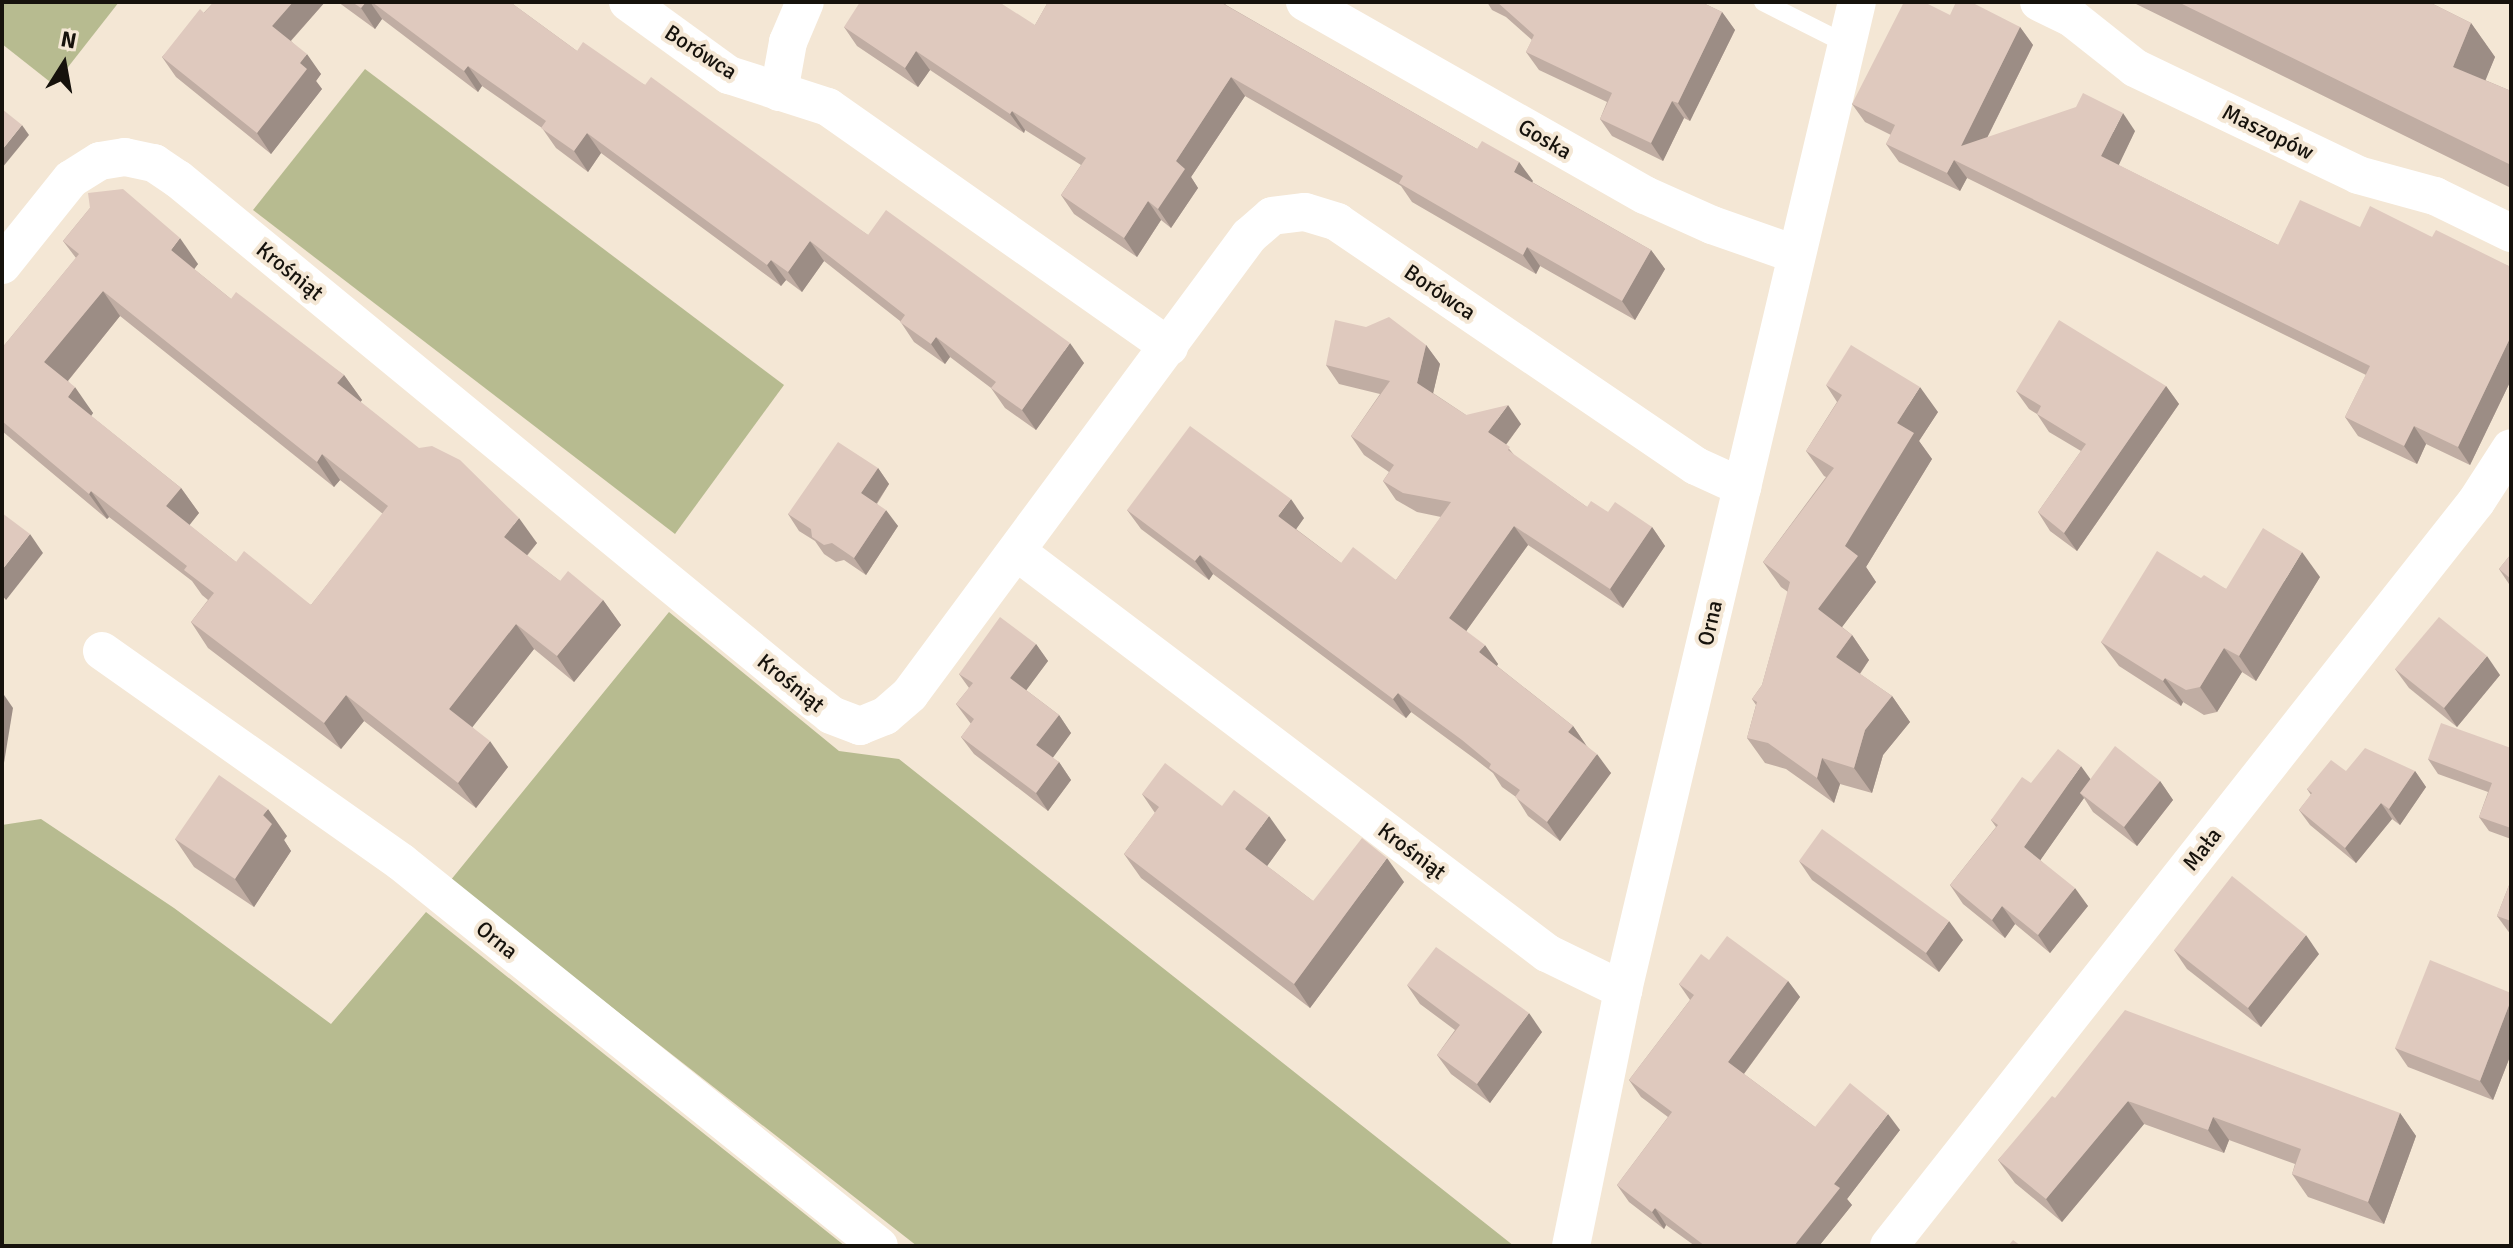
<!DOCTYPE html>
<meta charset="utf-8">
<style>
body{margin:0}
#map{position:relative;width:2513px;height:1248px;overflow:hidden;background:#f4e7d5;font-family:Signika,sans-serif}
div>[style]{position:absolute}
.green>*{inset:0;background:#b7bb90}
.service>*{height:18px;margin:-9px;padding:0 9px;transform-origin:9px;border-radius:9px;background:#fff}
.minor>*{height:38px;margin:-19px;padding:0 19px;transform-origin:19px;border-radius:19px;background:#fff}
.wall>*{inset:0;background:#c0ada3}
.shaded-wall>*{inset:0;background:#9c8d85}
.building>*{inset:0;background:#dfc9be}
span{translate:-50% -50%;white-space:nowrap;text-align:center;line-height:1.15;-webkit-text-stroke:8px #f4e7d5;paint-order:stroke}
.street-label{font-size:22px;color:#16120c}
.frame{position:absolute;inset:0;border:4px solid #16120c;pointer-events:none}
.north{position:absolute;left:24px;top:24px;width:80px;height:80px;-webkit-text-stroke:6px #f4e7d5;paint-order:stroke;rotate:11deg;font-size:22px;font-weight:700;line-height:32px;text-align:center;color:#16120c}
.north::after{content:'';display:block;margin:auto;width:28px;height:36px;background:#16120c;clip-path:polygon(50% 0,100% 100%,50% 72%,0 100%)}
</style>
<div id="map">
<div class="green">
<i style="clip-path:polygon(2px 2px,119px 2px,54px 85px,2px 44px)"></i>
<i style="clip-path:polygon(365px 69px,784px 385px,675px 534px,253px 210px)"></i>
<i style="clip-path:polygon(669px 612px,839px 751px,899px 759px,1514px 1246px,917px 1246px,450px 881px)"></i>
<i style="clip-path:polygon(41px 819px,174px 908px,331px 1024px,426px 912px,845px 1246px,2px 1246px,2px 825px)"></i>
</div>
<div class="service">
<i style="left:1763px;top:2px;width:91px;rotate:26.8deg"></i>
</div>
<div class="minor">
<i style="left:628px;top:2px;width:125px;rotate:35.9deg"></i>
<i style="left:729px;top:75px;width:104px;rotate:17.9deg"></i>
<i style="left:828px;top:107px;width:417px;rotate:35.1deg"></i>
<i style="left:1305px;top:2px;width:391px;rotate:29.6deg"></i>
<i style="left:1645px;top:195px;width:73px;rotate:24.1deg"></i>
<i style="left:1712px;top:225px;width:88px;rotate:19.3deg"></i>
<i style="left:2039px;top:2px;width:37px;rotate:26deg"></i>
<i style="left:2072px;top:18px;width:80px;rotate:38.4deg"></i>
<i style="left:2135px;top:68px;width:247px;rotate:25.6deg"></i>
<i style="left:2358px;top:175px;width:80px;rotate:15.3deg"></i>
<i style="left:2435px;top:196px;width:85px;rotate:26deg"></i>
<i style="left:779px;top:92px;width:51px;rotate:-79.8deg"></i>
<i style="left:788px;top:42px;width:43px;rotate:-67deg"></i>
<i style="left:2px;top:265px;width:110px;rotate:-51.3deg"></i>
<i style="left:71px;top:179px;width:34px;rotate:-32deg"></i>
<i style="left:100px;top:161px;width:25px;rotate:-9deg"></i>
<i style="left:125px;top:157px;width:30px;rotate:12deg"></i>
<i style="left:154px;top:163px;width:29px;rotate:34deg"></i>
<i style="left:178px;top:179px;width:808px;rotate:39.42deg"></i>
<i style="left:802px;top:692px;width:37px;rotate:38deg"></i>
<i style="left:831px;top:715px;width:31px;rotate:21deg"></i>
<i style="left:860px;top:726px;width:27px;rotate:-22deg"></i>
<i style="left:885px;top:716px;width:33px;rotate:-41deg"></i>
<i style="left:910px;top:694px;width:570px;rotate:-53.49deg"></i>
<i style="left:1249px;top:236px;width:30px;rotate:-41deg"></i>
<i style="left:1272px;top:216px;width:33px;rotate:-7deg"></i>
<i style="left:1305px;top:212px;width:34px;rotate:17deg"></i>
<i style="left:1337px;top:222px;width:434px;rotate:34.2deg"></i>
<i style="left:1696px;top:466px;width:51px;rotate:24.5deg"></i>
<i style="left:1017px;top:552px;width:665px;rotate:37.11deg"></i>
<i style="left:1547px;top:953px;width:85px;rotate:26deg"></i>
<i style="left:102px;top:651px;width:366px;rotate:35.2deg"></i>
<i style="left:401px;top:862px;width:613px;rotate:38.78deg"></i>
<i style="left:1571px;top:1246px;width:261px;rotate:-78.5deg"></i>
<i style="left:1623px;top:990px;width:1015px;rotate:-76.68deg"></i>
<i style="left:1889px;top:1246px;width:948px;rotate:-51.73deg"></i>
<i style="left:2476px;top:502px;width:64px;rotate:-57.1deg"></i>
</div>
<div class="wall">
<i style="clip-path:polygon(214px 2px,325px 2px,291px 41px,321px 74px,316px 81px,322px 89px,271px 154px,176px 77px,162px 57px)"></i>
<i style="clip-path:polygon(338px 2px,510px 2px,577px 51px,645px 85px,868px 235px,1084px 363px,1036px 430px,1005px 408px,991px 388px,950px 357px,945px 364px,914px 342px,900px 321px,824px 261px,802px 292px,786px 280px,781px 286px,601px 153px,588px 172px,556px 148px,542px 128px,482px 86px,478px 92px,382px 19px,375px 29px)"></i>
<i style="clip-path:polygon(1048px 2px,1224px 2px,1226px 5px,1477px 149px,1519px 162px,1532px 182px,1651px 250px,1665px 269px,1635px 320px,1540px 266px,1536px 274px,1412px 202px,1401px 186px,1245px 96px,1191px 177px,1198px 188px,1171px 228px,1161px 220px,1137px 257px,1074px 214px,1061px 195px,1081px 165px,1025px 130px,1024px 133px,930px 70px,918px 87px,857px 46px,844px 27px,1035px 25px)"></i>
<i style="clip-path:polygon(1487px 2px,1701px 2px,1722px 12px,1735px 30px,1690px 121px,1684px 118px,1663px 161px,1612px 136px,1600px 119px,1607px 102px,1539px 70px,1526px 52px,1532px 40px,1506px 17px,1492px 10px)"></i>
<i style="clip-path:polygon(2132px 2px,2429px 2px,2471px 23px,2495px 57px,2485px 80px,2511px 91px,2511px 188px)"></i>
<i style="clip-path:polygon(1950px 15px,2020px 27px,2033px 45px,1987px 138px,2135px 131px,2118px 165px,2278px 245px,2360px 227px,2432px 237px,2511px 267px,2511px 380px,2470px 465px,2426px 444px,2417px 464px,2358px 436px,2345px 417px,2366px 375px,1967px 178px,1960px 191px,1899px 162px,1886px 144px,1891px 135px,1865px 122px,1852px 104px)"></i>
<i style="clip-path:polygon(evenodd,90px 208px,198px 264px,194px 269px,231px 299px,344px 375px,362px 400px,360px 402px,537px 543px,527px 556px,560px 581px,603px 600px,621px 625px,574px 682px,534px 649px,472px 727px,508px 767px,476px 808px,364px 721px,341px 749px,208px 648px,191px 622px,208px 600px,202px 595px,192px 581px,109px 517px,107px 519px,2px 431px,2px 348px,76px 258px,63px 241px,90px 208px,120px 316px,334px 487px,340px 480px,383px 514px,311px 605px,236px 562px,189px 525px,199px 513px,181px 488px,91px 416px,93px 413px,68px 381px,120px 316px)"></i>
<i style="clip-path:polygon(1426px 345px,1440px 364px,1433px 393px,1466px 415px,1521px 424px,1506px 445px,1515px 456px,1587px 507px,1608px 512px,1652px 527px,1665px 546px,1623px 608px,1528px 545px,1466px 631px,1498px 664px,1497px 666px,1573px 726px,1586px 745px,1611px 773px,1560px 841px,1528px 816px,1516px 797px,1502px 787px,1493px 773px,1475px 759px,1411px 712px,1406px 718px,1213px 574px,1209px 580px,1141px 529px,1127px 510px,1304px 518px,1296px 529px,1341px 563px,1396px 580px,1441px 517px,1417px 512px,1396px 500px,1383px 481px,1389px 472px,1364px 455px,1351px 436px,1380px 394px,1339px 384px,1326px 365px)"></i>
<i style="clip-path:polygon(1826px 385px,1938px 412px,1919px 441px,1932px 459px,1866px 567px,1876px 582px,1842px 627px,1852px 635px,1869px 660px,1860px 674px,1892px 696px,1910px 722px,1883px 755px,1872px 793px,1840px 784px,1834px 803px,1786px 769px,1765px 763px,1747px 738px,1756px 705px,1752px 699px,1762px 685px,1788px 592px,1781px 587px,1763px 562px,1826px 477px,1824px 476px,1806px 451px,1837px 402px)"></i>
<i style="clip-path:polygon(2166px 386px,2179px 404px,2077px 551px,2050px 531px,2038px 512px,2081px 451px,2049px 432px,2037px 414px,2029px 409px,2016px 391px)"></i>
<i style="clip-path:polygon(878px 468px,889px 484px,877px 504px,898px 526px,866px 575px,844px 560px,836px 562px,824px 554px,815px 541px,799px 531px,788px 514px)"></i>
<i style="clip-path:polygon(2511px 554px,2511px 587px,2499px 569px)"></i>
<i style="clip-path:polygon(2320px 577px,2256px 681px,2242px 672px,2217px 712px,2204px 715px,2183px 702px,2181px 706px,2119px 666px,2101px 642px,2201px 578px,2226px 589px)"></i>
<i style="clip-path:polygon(1036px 644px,1048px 661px,1026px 690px,1059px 715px,1071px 733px,1052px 758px,1059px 762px,1071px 780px,1048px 811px,974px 754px,961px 737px,971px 724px,956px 704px,969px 688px,959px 674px)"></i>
<i style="clip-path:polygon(2395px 669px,2500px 675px,2457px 727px,2409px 688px)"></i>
<i style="clip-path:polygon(2511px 748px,2511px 839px,2489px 831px,2479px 817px,2488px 792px,2438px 774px,2428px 759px)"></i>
<i style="clip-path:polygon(2346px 771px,2415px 771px,2426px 787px,2400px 825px,2392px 819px,2356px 863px,2310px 825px,2299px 810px,2311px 795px,2307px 789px)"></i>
<i style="clip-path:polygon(2090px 779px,2160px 781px,2173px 800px,2137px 846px,2093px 812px,2084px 798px,2040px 860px,2088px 906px,2050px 953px,2015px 924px,2005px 938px,1963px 904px,1950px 885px,1996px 827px,1991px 820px,2031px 783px)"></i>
<i style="clip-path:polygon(1142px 794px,1222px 806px,1286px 840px,1267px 866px,1313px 901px,1404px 882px,1310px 1008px,1141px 878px,1124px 854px,1155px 813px)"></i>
<i style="clip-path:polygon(287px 836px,284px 840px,291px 851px,254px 907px,194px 867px,175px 839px)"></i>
<i style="clip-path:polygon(1799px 861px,1963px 940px,1939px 972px,1812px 880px)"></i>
<i style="clip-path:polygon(2511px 880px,2511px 935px,2497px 916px)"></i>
<i style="clip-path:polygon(2174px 950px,2319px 954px,2261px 1027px,2187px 969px)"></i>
<i style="clip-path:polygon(1709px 960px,1788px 981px,1800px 997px,1744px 1074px,1815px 1127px,1900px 1130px,1847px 1199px,1852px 1205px,1819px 1246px,1695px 1246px,1666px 1225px,1664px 1229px,1629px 1202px,1617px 1185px,1668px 1117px,1641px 1097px,1629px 1080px,1690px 1000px,1679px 984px)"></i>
<i style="clip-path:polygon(1407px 985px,1542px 1032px,1490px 1103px,1451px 1074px,1437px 1055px,1455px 1030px,1420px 1004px)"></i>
<i style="clip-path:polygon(2511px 993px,2511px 1054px,2493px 1100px,2408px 1067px,2395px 1048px)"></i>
<i style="clip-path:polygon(2055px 1098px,2400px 1113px,2416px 1136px,2384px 1224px,2308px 1197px,2292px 1174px,2295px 1164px,2229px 1140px,2224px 1153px,2144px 1124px,2062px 1222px,2015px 1183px,1998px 1160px)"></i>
</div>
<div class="shaded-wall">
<i style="clip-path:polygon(293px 2px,325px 2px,286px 46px,272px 26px)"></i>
<i style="clip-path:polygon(366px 2px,370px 2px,382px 19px,375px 29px,361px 8px)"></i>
<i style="clip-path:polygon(1722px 12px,1735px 30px,1690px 121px,1678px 103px)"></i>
<i style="clip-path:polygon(2471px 23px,2495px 57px,2477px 101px,2453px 67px)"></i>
<i style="clip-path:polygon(2020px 27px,2033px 45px,1974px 164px,1961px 146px)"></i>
<i style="clip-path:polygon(916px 51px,930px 70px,918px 87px,905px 68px)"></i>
<i style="clip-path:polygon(307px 54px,321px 74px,316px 81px,322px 89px,271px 154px,257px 133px,300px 63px)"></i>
<i style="clip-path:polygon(468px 66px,482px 86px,478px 92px,464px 71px)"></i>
<i style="clip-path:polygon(1231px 77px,1245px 96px,1191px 177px,1198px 188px,1171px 228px,1158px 209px,1176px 161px)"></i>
<i style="clip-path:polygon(1672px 101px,1684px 118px,1663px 161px,1651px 143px)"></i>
<i style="clip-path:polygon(1012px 111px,1025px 130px,1024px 133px,1010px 114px)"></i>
<i style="clip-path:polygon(2123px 113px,2135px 131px,2114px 175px,2101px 156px)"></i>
<i style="clip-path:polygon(22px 125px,29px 135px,2px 168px,2px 150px)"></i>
<i style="clip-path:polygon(587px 133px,601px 153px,588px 172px,574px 151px)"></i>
<i style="clip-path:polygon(1954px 160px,1967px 178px,1960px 191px,1947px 173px)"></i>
<i style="clip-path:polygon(1519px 162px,1533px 181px,1527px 191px,1514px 172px)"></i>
<i style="clip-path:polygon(1148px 201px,1161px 220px,1137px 257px,1124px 238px)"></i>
<i style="clip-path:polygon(180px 238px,198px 264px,189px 276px,171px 250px)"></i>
<i style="clip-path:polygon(810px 241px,824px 261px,802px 292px,788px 272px)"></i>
<i style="clip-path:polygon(1527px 247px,1540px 266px,1536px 274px,1523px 255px)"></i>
<i style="clip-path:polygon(1651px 250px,1665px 269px,1635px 320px,1622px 301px)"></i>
<i style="clip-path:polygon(771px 260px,786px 280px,781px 286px,767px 265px)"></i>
<i style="clip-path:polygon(103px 291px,120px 316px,62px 388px,44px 362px)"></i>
<i style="clip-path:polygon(2511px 336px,2511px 380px,2470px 465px,2458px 447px)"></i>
<i style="clip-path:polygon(936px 337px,950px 357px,945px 364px,931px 344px)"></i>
<i style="clip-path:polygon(1070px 343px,1084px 363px,1036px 430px,1022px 410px)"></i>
<i style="clip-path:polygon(1426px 345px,1440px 364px,1431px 402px,1417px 383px)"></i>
<i style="clip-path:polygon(344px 375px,362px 400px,355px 409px,337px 383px)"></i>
<i style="clip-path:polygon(2166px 386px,2179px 404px,2077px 551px,2064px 533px)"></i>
<i style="clip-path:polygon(75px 387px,93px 413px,86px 423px,68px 397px)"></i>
<i style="clip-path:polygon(1920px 387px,1938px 412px,1919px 441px,1932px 459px,1866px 567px,1876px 582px,1836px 635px,1818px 609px,1897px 423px)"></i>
<i style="clip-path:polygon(1508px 405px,1521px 424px,1501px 451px,1488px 432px)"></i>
<i style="clip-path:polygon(2414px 426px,2426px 444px,2417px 464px,2404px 446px)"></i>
<i style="clip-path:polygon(322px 454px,340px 480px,334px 487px,317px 462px)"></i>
<i style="clip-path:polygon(878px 468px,889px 484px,872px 510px,861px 493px)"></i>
<i style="clip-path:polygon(181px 488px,199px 513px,184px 532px,166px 506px)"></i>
<i style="clip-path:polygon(91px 491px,109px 517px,107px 519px,89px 494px)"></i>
<i style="clip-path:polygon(1291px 499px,1304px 518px,1292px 535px,1278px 516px)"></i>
<i style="clip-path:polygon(886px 510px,898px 526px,866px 575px,854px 558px)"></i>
<i style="clip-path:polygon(519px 518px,537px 543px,521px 562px,504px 537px)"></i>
<i style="clip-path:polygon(1514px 526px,1528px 545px,1462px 637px,1449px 618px)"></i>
<i style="clip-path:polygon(1652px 527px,1665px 546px,1623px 608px,1610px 589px)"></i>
<i style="clip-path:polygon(30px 534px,43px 553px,6px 600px,2px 595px,2px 570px)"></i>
<i style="clip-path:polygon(2302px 552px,2320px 577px,2256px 681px,2239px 656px)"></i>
<i style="clip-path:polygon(1200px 555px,1213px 574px,1209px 580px,1195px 561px)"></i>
<i style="clip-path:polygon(603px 600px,621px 625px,574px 682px,557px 656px)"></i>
<i style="clip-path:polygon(516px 624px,534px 649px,467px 734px,449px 709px)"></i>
<i style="clip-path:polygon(1852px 635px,1869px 660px,1854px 682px,1836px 657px)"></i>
<i style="clip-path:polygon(1036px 644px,1048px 661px,1022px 696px,1010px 678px)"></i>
<i style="clip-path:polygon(1485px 645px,1498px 664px,1493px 671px,1479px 652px)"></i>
<i style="clip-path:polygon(2224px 648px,2242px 672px,2217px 712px,2200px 687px)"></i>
<i style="clip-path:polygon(2487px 656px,2500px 675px,2457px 727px,2444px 708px)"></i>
<i style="clip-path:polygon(2165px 678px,2183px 702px,2181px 706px,2163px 681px)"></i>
<i style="clip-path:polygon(2px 692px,13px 708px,3px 769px,2px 768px)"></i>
<i style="clip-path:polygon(1398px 693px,1411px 712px,1406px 718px,1393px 699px)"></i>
<i style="clip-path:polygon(346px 695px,364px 721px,341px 749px,324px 723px)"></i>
<i style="clip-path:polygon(1892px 696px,1910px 722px,1883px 755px,1872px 793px,1854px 768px,1865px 730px)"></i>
<i style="clip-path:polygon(1059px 715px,1071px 733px,1049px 763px,1036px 745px)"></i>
<i style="clip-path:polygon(1573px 726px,1586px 745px,1568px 732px)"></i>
<i style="clip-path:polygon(490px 741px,508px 767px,476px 808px,458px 783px)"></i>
<i style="clip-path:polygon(1597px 754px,1611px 773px,1560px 841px,1547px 822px)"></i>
<i style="clip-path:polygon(1822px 758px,1840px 784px,1834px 803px,1817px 778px)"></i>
<i style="clip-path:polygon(1059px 762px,1071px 780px,1048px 811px,1036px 793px)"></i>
<i style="clip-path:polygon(2081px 766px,2094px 784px,2080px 793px,2084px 798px,2037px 865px,2024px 847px)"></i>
<i style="clip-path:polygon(2415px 771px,2426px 787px,2400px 825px,2389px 809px)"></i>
<i style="clip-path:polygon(2160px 781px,2173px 800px,2137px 846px,2124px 827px)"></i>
<i style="clip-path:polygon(2381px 803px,2392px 819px,2356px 863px,2345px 848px)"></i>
<i style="clip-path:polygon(268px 809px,287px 836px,284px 840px,291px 851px,254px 907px,235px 879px,263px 815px)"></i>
<i style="clip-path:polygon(1269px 816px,1286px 840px,1262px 873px,1245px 849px)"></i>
<i style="clip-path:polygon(1387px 858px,1404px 882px,1310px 1008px,1294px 984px)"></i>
<i style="clip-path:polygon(2075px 888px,2088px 906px,2050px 953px,2038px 935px)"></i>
<i style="clip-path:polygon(2002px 906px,2015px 924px,2005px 938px,1992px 920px)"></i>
<i style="clip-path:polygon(1949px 921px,1963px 940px,1939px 972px,1926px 953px)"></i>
<i style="clip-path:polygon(2306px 935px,2319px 954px,2261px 1027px,2248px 1008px)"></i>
<i style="clip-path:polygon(1788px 981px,1800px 997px,1740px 1079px,1728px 1062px)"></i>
<i style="clip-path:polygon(2511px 1000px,2511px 1054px,2493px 1100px,2480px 1081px)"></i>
<i style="clip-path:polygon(1529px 1013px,1542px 1032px,1490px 1103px,1477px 1084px)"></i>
<i style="clip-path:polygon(2128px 1101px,2144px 1124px,2062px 1222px,2046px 1199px)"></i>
<i style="clip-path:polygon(2400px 1113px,2416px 1136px,2384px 1224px,2368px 1202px)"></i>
<i style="clip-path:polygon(1888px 1114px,1900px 1130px,1847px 1199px,1852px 1205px,1819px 1246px,1794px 1246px,1834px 1184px)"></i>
<i style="clip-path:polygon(2213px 1117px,2229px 1140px,2224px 1153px,2208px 1130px)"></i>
<i style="clip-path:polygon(1655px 1208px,1666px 1225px,1664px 1229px,1652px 1212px)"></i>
</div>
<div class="building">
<i style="clip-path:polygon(214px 2px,293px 2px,272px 26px,307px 54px,300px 63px,307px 69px,257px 133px,162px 57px,200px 9px,204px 13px)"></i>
<i style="clip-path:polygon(352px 2px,366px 2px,361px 8px)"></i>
<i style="clip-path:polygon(372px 2px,510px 2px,577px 51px,583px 42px,645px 85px,651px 77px,868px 235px,886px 210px,1070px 343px,1022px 410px,991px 388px,996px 382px,936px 337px,931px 344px,900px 322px,905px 315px,810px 241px,788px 272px,771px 260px,767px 265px,587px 133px,574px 151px,541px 128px,546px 121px,468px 66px,464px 71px)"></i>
<i style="clip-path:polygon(860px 2px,999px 2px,1035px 25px,1048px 2px,1220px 2px,1477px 149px,1482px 141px,1519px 162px,1514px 172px,1651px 250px,1622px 301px,1527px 247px,1523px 255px,1399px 183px,1403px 176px,1231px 77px,1176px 161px,1185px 169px,1158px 209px,1148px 201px,1124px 238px,1061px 195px,1086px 158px,1012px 111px,1010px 114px,916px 51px,905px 68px,844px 27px)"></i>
<i style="clip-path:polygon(1497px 2px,1701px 2px,1722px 12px,1678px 103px,1672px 101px,1651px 143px,1600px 119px,1612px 93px,1526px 52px,1534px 35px)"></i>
<i style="clip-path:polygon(1904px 2px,1924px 2px,1950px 15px,1956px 2px,1971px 2px,2020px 27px,1961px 146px,2076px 107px,2083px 93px,2123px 113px,2101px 156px,2278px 245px,2300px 200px,2360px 227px,2370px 206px,2432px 237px,2436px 230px,2511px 267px,2511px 336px,2458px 447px,2414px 426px,2404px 446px,2345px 417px,2370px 366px,1954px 160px,1947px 173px,1886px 144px,1895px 125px,1852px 104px)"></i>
<i style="clip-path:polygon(2178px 2px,2429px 2px,2471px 23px,2453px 67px,2511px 91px,2511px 165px)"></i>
<i style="clip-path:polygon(2px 109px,22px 125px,2px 150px)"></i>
<i style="clip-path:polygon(evenodd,123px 189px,180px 238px,171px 250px,231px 299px,236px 292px,344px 375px,337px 383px,419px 448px,432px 446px,460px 460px,519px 518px,504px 537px,560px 581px,568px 571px,603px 600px,557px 656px,516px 624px,449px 709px,490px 741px,458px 783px,346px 695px,324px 723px,191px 622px,214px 593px,184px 570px,187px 566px,91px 491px,89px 494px,2px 421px,2px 348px,79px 254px,63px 241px,90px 208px,88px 193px,123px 189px,103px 291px,317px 462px,322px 454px,388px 506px,311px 605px,244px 551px,236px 562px,166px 506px,181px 488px,68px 397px,75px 387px,44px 362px,103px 291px)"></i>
<i style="clip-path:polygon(1389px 317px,1426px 345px,1417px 383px,1466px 415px,1508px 405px,1488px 432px,1510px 447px,1508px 450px,1587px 507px,1591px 501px,1608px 512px,1615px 502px,1652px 527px,1610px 589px,1514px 526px,1449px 618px,1485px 645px,1479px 652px,1573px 726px,1568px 732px,1597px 754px,1547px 822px,1515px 797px,1520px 790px,1489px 768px,1491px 764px,1462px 740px,1398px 693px,1393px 699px,1200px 555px,1195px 561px,1127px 510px,1190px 426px,1291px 499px,1278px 516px,1310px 540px,1341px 563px,1353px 547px,1396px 580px,1451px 502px,1403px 493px,1383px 481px,1394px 465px,1351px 436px,1390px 381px,1326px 365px,1335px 320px,1366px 327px)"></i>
<i style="clip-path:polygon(2059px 320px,2166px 386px,2064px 533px,2038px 512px,2086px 444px,2037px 414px,2041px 406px,2016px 391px)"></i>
<i style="clip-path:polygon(1851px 345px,1920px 387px,1897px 423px,1914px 433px,1845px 546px,1858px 556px,1818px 609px,1852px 635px,1836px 657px,1892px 696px,1865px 730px,1854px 768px,1822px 758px,1817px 778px,1768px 743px,1747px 738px,1757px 702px,1752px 699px,1762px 685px,1790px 582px,1763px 562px,1834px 468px,1806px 451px,1842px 395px,1826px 385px)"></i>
<i style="clip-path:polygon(838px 442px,878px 468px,861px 493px,886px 510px,854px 558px,832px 543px,824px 545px,812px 537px,811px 529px,788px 514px)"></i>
<i style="clip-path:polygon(2px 513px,30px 534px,2px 570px)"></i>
<i style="clip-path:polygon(2263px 528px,2302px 552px,2239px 656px,2224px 648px,2200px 687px,2186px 690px,2165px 678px,2163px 681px,2101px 642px,2157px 551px,2201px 578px,2204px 575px,2226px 589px)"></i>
<i style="clip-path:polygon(2511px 554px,2511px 579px,2499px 569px)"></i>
<i style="clip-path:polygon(1000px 617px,1036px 644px,1010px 678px,1059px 715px,1036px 745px,1059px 762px,1036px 793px,961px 737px,974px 719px,956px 704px,973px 683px,959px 674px)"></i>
<i style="clip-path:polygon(2439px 617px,2487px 656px,2444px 708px,2395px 669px)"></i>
<i style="clip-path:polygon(2441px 723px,2511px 748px,2511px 828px,2479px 817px,2492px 783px,2428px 759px)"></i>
<i style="clip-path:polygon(2115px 746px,2160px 781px,2124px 827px,2080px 793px)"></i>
<i style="clip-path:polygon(2365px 748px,2415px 771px,2389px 809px,2381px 803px,2345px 848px,2299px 810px,2312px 793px,2307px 789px,2331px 760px,2346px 771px)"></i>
<i style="clip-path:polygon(2058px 749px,2081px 766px,2024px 847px,2075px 888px,2038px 935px,2002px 906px,1992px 920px,1950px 885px,1998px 825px,1991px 820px,2022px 777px,2031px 783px)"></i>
<i style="clip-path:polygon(1165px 763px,1222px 806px,1234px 790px,1269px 816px,1245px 849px,1313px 901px,1362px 838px,1387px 858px,1294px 984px,1124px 854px,1159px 807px,1142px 794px)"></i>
<i style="clip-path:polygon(219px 775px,268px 809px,263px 815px,272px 824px,235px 879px,175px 839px)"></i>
<i style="clip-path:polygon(1822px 829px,1949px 921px,1926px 953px,1799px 861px)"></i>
<i style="clip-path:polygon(2232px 876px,2306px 935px,2248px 1008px,2174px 950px)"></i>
<i style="clip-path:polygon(2511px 880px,2511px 921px,2497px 916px)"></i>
<i style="clip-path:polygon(1727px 936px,1788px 981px,1728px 1062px,1815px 1127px,1850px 1083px,1888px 1114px,1834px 1184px,1840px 1188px,1794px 1246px,1705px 1246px,1655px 1208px,1652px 1212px,1617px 1185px,1672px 1112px,1629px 1080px,1694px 995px,1679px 984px,1701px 954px,1709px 960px)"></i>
<i style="clip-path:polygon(1436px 947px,1529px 1013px,1477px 1084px,1437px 1055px,1460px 1025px,1407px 985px)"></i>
<i style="clip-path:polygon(2430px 960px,2511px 993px,2511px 1000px,2480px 1081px,2395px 1048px)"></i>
<i style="clip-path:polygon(2125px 1010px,2400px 1113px,2368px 1202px,2292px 1174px,2301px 1149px,2213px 1117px,2208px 1130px,2128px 1101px,2046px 1199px,1998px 1160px,2052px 1096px,2055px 1098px)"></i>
<i style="clip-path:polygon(2013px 1240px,2021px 1246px,2008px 1246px)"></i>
</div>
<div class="street-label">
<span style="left:701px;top:52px;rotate:33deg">Borówca</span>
<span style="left:2268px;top:132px;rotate:26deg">Maszopów</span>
<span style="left:1545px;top:139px;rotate:30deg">Goska</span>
<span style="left:290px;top:271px;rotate:39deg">Krośniąt</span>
<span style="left:1440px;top:292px;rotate:34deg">Borówca</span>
<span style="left:1710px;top:623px;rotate:-77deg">Orna</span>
<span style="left:791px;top:683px;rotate:39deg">Krośniąt</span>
<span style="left:2202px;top:849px;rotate:-52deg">Mała</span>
<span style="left:1412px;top:851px;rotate:37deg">Krośniąt</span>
<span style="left:497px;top:940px;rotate:39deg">Orna</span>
</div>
<div class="frame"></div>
<div class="north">N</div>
</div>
